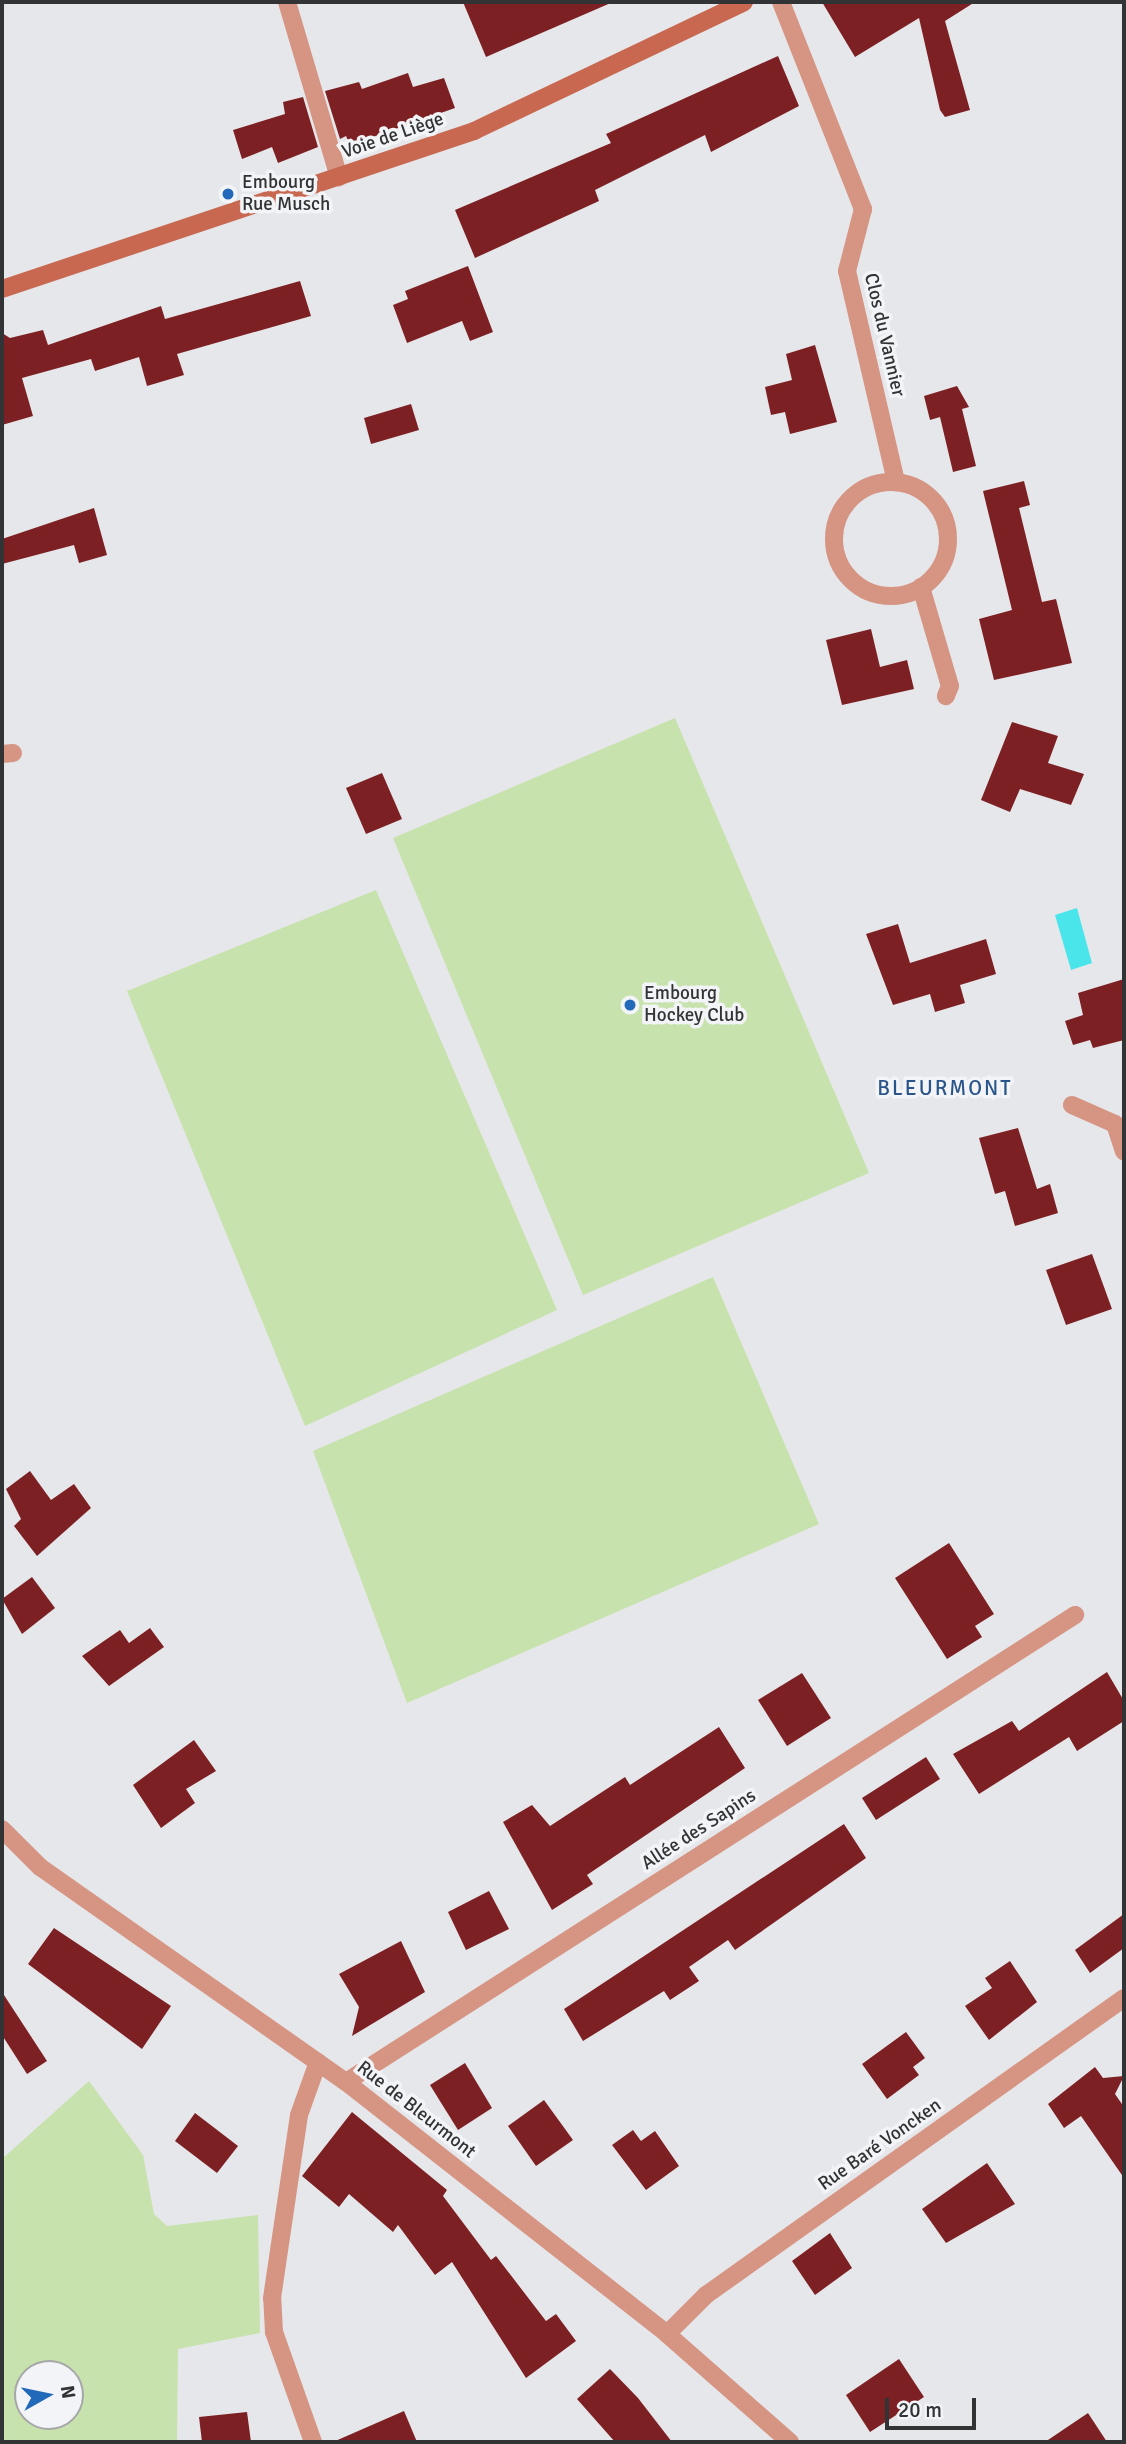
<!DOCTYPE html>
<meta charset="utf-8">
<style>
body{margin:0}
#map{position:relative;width:1126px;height:2444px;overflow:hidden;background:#e6e7ea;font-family:Signika,sans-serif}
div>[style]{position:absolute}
.green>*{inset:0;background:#c7e2ad}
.water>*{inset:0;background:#49e5eb}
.building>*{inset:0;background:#7d2023}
.lane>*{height:18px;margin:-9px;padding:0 9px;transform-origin:9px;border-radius:9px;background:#d69483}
.street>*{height:18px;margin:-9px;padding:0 9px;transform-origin:9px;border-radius:9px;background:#d69483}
.street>.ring{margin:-9px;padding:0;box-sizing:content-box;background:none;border:18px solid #d69483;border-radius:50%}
.secondary>*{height:18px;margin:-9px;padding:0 9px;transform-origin:9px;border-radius:9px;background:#c86850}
.dots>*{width:19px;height:19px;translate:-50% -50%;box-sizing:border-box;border:4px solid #f3f4f7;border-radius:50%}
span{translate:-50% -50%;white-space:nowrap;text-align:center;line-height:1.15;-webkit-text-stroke:7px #f3f4f7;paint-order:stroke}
.street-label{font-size:19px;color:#323334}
.poi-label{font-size:19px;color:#323334}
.left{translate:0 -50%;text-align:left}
.neighbourhood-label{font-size:21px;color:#2a558a;letter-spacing:2px}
.frame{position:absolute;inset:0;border:4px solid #323334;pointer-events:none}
.north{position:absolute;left:14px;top:2360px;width:70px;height:70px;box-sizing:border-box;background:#f3f4f7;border:2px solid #a6a7a9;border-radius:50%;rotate:81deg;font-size:19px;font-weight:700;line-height:28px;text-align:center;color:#323334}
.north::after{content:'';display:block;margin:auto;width:24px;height:32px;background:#2369ba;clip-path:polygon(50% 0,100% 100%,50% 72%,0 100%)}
.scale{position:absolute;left:885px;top:2398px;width:91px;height:32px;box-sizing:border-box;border:4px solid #323334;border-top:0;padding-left:9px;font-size:21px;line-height:24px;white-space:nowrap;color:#323334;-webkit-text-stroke:5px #f3f4f7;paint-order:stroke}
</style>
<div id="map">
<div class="green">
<i style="clip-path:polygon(675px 718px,869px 1173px,583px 1295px,393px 838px)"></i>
<i style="clip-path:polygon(376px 890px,557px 1310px,305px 1426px,127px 991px)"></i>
<i style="clip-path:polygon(713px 1277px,819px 1524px,407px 1703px,313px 1451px)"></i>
<i style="clip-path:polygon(evenodd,89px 2081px,143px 2155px,154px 2214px,167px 2226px,258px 2215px,260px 2333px,178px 2349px,177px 2442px,2px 2442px,2px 2159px,89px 2081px,28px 2374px,70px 2374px,70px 2416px,28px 2416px,28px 2374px)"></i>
</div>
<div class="water">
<i style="clip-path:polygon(1077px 908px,1092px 963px,1071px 970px,1055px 915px)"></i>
</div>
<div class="building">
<i style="clip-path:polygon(463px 2px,613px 2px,486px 57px)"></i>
<i style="clip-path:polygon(822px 2px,975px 2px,945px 21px,970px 110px,945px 117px,940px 110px,919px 18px,855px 57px)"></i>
<i style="clip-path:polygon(778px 56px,799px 106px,711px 152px,705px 135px,595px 190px,599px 201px,475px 258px,455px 210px,611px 143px,606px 134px)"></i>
<i style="clip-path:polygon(408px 73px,413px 87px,444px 78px,455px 108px,350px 145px,346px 136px,340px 139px,325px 91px,359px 82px,362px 89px)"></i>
<i style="clip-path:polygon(303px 97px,318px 147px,278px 163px,272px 147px,242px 159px,233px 130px,285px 114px,283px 102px)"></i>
<i style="clip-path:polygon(468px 266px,493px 332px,470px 341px,462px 321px,407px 343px,393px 305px,408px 299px,405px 291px)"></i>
<i style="clip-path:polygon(300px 281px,311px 316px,177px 354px,184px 375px,147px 386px,139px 357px,95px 371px,91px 359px,22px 378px,33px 416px,2px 425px,2px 333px,10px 338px,43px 330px,48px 345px,161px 306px,165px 319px)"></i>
<i style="clip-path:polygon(815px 345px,837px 422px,790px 434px,785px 412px,771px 415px,765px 387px,792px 380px,786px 354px)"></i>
<i style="clip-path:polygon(957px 386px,969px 407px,962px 409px,976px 466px,953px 472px,940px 417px,930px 420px,924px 396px)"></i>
<i style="clip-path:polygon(411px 404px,419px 430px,371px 444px,364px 418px)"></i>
<i style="clip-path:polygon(1024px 481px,1030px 505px,1019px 508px,1042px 602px,1056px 599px,1072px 663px,994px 680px,979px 619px,1012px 610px,983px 491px)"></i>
<i style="clip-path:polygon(94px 508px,107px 555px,79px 563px,74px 545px,2px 564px,2px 539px)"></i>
<i style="clip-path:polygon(871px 629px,880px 667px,907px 660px,914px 689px,842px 705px,826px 640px)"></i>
<i style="clip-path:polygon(1012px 722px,1058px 736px,1048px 763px,1084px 774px,1071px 805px,1020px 789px,1010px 812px,981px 800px)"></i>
<i style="clip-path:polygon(382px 773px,402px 819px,366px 834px,346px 788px)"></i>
<i style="clip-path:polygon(898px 924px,910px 963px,986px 939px,996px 974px,960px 985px,965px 1003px,935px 1012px,930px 994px,893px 1005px,866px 934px)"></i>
<i style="clip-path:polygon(1124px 979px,1124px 1040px,1093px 1048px,1090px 1040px,1073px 1045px,1065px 1021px,1083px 1015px,1078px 993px)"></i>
<i style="clip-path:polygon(1018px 1128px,1037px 1189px,1050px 1184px,1058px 1213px,1015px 1226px,1005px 1191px,995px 1194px,979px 1138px)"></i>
<i style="clip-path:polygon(1092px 1254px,1112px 1309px,1066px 1325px,1046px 1270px)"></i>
<i style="clip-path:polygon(30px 1471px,51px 1500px,74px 1484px,91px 1508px,37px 1556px,14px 1526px,21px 1519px,6px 1489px)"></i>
<i style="clip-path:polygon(949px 1543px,994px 1614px,975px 1626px,982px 1637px,947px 1659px,895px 1578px)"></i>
<i style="clip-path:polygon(32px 1577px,55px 1608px,22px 1634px,2px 1599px)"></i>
<i style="clip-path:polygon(150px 1628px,164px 1647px,109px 1686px,82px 1656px,120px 1630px,129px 1643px)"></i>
<i style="clip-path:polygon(1107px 1672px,1124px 1701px,1124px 1721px,1077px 1751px,1069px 1737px,979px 1794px,953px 1754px,1012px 1721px,1019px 1731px)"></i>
<i style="clip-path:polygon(802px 1673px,831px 1718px,787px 1746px,758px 1700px)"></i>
<i style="clip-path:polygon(719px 1727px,745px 1768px,587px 1875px,593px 1884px,552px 1910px,503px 1822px,532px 1805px,550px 1826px,625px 1777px,630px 1785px)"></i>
<i style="clip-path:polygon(194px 1740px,216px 1771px,186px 1789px,195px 1803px,161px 1828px,133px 1785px)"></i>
<i style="clip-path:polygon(926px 1757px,940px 1779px,876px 1820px,862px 1798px)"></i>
<i style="clip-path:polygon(844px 1824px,866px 1858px,735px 1950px,728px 1940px,689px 1967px,699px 1981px,670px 2000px,664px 1991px,583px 2041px,564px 2009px)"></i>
<i style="clip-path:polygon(489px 1891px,509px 1929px,466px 1950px,448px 1912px)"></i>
<i style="clip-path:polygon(1124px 1914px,1124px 1948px,1090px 1973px,1075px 1950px)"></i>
<i style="clip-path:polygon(54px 1928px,171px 2006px,142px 2049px,28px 1964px)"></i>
<i style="clip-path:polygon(401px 1941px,425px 1992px,352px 2036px,359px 2007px,339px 1974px)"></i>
<i style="clip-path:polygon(1010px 1961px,1037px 2002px,989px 2040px,965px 2006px,992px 1988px,985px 1978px)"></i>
<i style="clip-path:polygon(2px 1992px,47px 2061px,27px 2074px,2px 2035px)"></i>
<i style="clip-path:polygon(906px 2032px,925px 2058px,913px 2067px,919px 2075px,887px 2099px,862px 2064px)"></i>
<i style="clip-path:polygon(465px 2063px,492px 2108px,458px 2130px,430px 2085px)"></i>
<i style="clip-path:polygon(1095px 2067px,1103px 2078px,1124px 2076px,1115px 2094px,1124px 2107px,1124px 2178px,1081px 2116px,1064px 2128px,1048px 2104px)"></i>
<i style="clip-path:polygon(544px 2100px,573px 2140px,536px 2166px,508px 2126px)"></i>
<i style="clip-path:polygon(352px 2112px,447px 2190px,443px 2196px,491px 2260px,496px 2256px,546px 2321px,556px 2314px,576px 2341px,526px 2378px,452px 2262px,435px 2275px,398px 2225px,393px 2232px,349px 2194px,339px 2207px,302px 2176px)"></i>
<i style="clip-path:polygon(195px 2113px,238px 2146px,217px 2173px,175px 2141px)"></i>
<i style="clip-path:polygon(633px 2130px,641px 2141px,655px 2131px,679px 2166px,646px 2190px,612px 2145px)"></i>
<i style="clip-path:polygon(987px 2163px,1015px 2204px,946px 2243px,922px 2209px)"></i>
<i style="clip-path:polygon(830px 2233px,852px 2268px,815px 2295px,792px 2261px)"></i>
<i style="clip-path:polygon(899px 2359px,924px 2397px,870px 2432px,846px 2395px)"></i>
<i style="clip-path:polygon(610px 2369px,638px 2398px,672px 2442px,615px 2442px,577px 2399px)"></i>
<i style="clip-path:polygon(404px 2411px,417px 2442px,333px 2442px)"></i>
<i style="clip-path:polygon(247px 2412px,251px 2442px,202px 2442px,199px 2417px)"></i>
<i style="clip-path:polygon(1088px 2413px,1107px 2442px,1045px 2442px)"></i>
</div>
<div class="lane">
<i style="left:313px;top:2442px;width:117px;rotate:-109.5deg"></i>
<i style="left:274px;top:2332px;width:34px;rotate:-93deg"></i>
<i style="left:272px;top:2298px;width:185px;rotate:-81.6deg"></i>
<i style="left:299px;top:2115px;width:56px;rotate:-70.3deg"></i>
</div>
<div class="street">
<i style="left:287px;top:2px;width:183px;rotate:73.5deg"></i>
<i style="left:781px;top:2px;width:223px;rotate:68.4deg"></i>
<i style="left:863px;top:209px;width:64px;rotate:104.5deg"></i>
<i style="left:847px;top:271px;width:217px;rotate:76.9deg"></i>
<i class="ring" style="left:834px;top:482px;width:96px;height:96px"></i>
<i style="left:921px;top:587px;width:103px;rotate:73.7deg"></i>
<i style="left:950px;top:686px;width:11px;rotate:112deg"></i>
<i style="left:2px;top:754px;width:11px;rotate:-5deg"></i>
<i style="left:1072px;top:1105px;width:47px;rotate:23.8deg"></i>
<i style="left:1115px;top:1124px;width:29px;rotate:72deg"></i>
<i style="left:2px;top:1829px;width:54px;rotate:45deg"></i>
<i style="left:40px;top:1867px;width:374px;rotate:35.1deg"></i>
<i style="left:346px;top:2082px;width:408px;rotate:38.1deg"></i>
<i style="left:667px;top:2334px;width:164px;rotate:41.3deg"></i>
<i style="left:346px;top:2082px;width:866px;rotate:-32.64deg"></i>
<i style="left:667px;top:2334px;width:55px;rotate:-45deg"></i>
<i style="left:706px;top:2295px;width:513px;rotate:-35.39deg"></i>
</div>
<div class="secondary">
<i style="left:2px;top:289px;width:498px;rotate:-18.5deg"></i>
<i style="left:474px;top:131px;width:299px;rotate:-25.5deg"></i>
</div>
<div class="dots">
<i style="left:228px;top:194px;background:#2369ba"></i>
<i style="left:630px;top:1005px;background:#2369ba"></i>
</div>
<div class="street-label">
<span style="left:393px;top:136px;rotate:-19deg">Voie de Liège</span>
<span style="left:884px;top:335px;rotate:77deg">Clos du Vannier</span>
<span style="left:699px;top:1830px;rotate:-33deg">Allée des Sapins</span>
<span style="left:416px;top:2110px;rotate:38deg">Rue de Bleurmont</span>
<span style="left:880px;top:2145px;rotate:-35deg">Rue Baré Voncken</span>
</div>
<div class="poi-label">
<span class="left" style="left:242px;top:194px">Embourg<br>Rue Musch</span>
<span class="left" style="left:644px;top:1005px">Embourg<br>Hockey Club</span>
</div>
<div class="neighbourhood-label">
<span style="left:945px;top:1088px">BLEURMONT</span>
</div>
<div class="frame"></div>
<div class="north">N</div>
<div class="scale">20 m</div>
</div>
